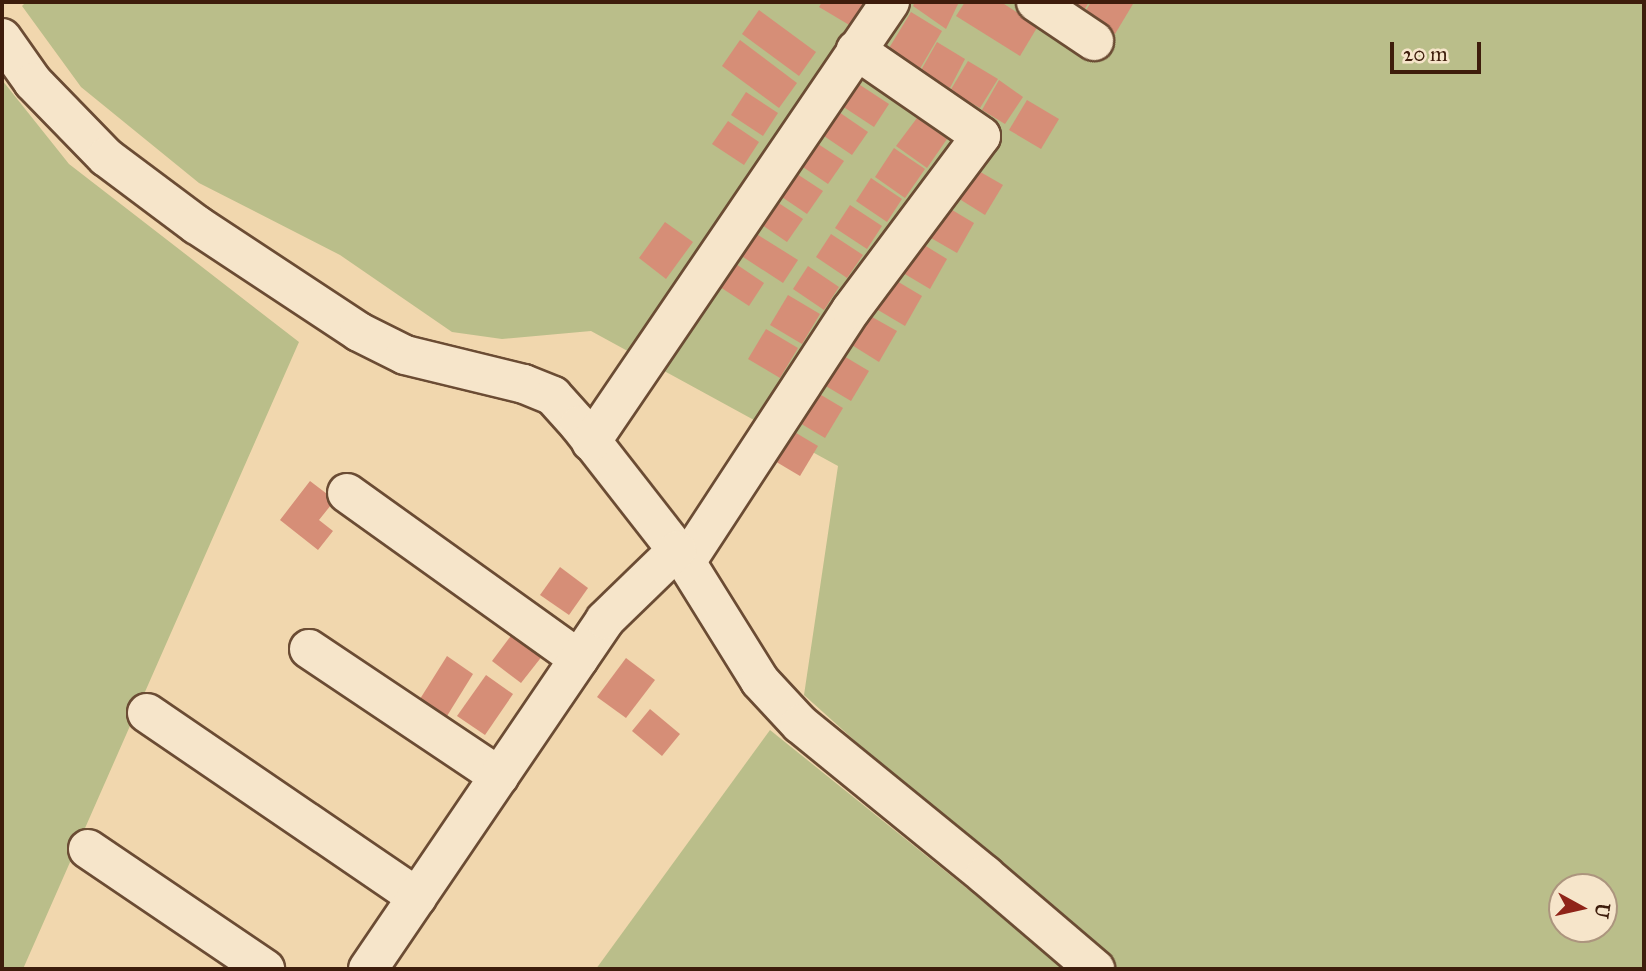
<!DOCTYPE html>
<style>
body{margin:0}
#map{position:relative;width:1646px;height:971px;overflow:hidden;background:#f1d7ae;font-family:"IM FELL Great Primer",serif}
div>[style]{position:absolute}
.green>*{inset:0;background:#babe8a}
.building>*{inset:0;background:#d68e77}
.roads{filter:drop-shadow(2px 0 #6b4c34) drop-shadow(-2px 0 #6b4c34) drop-shadow(0 2px #6b4c34) drop-shadow(0 -2px #6b4c34)}
.minor>*{height:38px;margin:-19px;padding:0 19px;transform-origin:19px;border-radius:19px;background:#f6e5ca}
span{translate:-50% -50%;white-space:nowrap;text-align:center;line-height:1.15;-webkit-text-stroke:5px #f6e5ca;paint-order:stroke}
.frame{position:absolute;inset:0;border:4px solid #3e1d0c;pointer-events:none}
.north{position:absolute;left:1548px;top:873px;width:70px;height:70px;box-sizing:border-box;background:#f6e5ca;border:2px solid #ac957e;border-radius:50%;rotate:98deg;font-size:19px;font-weight:700;line-height:28px;text-align:center;color:#3e1d0c}
.north::after{content:'';display:block;margin:auto;width:24px;height:32px;background:#8f2418;clip-path:polygon(50% 0,100% 100%,50% 72%,0 100%)}
.scale{position:absolute;left:1390px;top:42px;width:91px;height:32px;box-sizing:border-box;border:4px solid #3e1d0c;border-top:0;padding-left:9px;font-size:21px;line-height:24px;white-space:nowrap;color:#3e1d0c;-webkit-text-stroke:5px #f6e5ca;paint-order:stroke}
</style>
<div id="map">
<div class="green">
<i style="clip-path:polygon(evenodd,26px 2px,1644px 2px,1644px 969px,1114px 969px,1073px 937px,804px 695px,838px 466px,591px 331px,502px 339px,452px 332px,340px 255px,199px 183px,81px 87px,22px 6px,26px 2px,1562px 887px,1604px 887px,1604px 929px,1562px 929px,1562px 887px)"></i>
<i style="clip-path:polygon(2px 80px,69px 164px,299px 342px,23px 969px,2px 969px)"></i>
<i style="clip-path:polygon(770px 730px,1067px 969px,596px 969px)"></i>
</div>
<div class="building">
<i style="clip-path:polygon(822px 2px,866px 2px,851px 26px,819px 7px)"></i>
<i style="clip-path:polygon(915px 2px,959px 2px,946px 29px,913px 6px)"></i>
<i style="clip-path:polygon(965px 2px,1001px 2px,1038px 26px,1020px 56px,956px 16px)"></i>
<i style="clip-path:polygon(1065px 2px,1089px 2px,1083px 12px)"></i>
<i style="clip-path:polygon(1091px 2px,1130px 2px,1133px 4px,1115px 34px,1084px 14px)"></i>
<i style="clip-path:polygon(759px 10px,816px 52px,799px 76px,742px 34px)"></i>
<i style="clip-path:polygon(911px 12px,942px 31px,918px 72px,886px 53px)"></i>
<i style="clip-path:polygon(740px 40px,797px 83px,779px 108px,722px 66px)"></i>
<i style="clip-path:polygon(937px 42px,965px 59px,950px 88px,920px 72px)"></i>
<i style="clip-path:polygon(968px 61px,998px 79px,980px 108px,950px 91px)"></i>
<i style="clip-path:polygon(999px 80px,1023px 97px,1005px 124px,982px 110px)"></i>
<i style="clip-path:polygon(857px 83px,889px 104px,874px 127px,842px 106px)"></i>
<i style="clip-path:polygon(746px 92px,778px 113px,763px 136px,731px 115px)"></i>
<i style="clip-path:polygon(1027px 100px,1059px 119px,1041px 149px,1009px 130px)"></i>
<i style="clip-path:polygon(836px 110px,868px 132px,852px 155px,821px 134px)"></i>
<i style="clip-path:polygon(917px 118px,947px 139px,927px 168px,896px 146px)"></i>
<i style="clip-path:polygon(728px 121px,759px 142px,744px 165px,712px 144px)"></i>
<i style="clip-path:polygon(812px 140px,844px 161px,828px 184px,797px 163px)"></i>
<i style="clip-path:polygon(894px 148px,925px 169px,905px 198px,875px 177px)"></i>
<i style="clip-path:polygon(970px 166px,1003px 185px,985px 215px,953px 195px)"></i>
<i style="clip-path:polygon(791px 170px,823px 191px,807px 214px,776px 193px)"></i>
<i style="clip-path:polygon(871px 178px,902px 199px,887px 222px,856px 201px)"></i>
<i style="clip-path:polygon(771px 198px,803px 219px,787px 242px,756px 221px)"></i>
<i style="clip-path:polygon(942px 204px,974px 223px,957px 253px,924px 234px)"></i>
<i style="clip-path:polygon(850px 205px,882px 226px,867px 249px,835px 228px)"></i>
<i style="clip-path:polygon(665px 222px,693px 242px,666px 279px,639px 258px)"></i>
<i style="clip-path:polygon(755px 233px,798px 260px,783px 283px,740px 255px)"></i>
<i style="clip-path:polygon(831px 234px,863px 255px,847px 278px,816px 257px)"></i>
<i style="clip-path:polygon(916px 240px,947px 259px,930px 289px,898px 270px)"></i>
<i style="clip-path:polygon(733px 262px,764px 283px,749px 306px,717px 285px)"></i>
<i style="clip-path:polygon(808px 266px,839px 287px,824px 310px,793px 289px)"></i>
<i style="clip-path:polygon(890px 277px,922px 296px,905px 326px,873px 307px)"></i>
<i style="clip-path:polygon(788px 295px,820px 314px,802px 344px,770px 325px)"></i>
<i style="clip-path:polygon(865px 313px,897px 331px,879px 362px,847px 342px)"></i>
<i style="clip-path:polygon(766px 329px,798px 348px,780px 378px,748px 359px)"></i>
<i style="clip-path:polygon(837px 352px,869px 371px,851px 401px,819px 382px)"></i>
<i style="clip-path:polygon(811px 389px,843px 408px,825px 438px,793px 419px)"></i>
<i style="clip-path:polygon(786px 427px,818px 446px,800px 476px,768px 457px)"></i>
<i style="clip-path:polygon(310px 481px,335px 500px,319px 520px,333px 531px,318px 550px,280px 520px)"></i>
<i style="clip-path:polygon(560px 567px,588px 588px,569px 615px,540px 595px)"></i>
<i style="clip-path:polygon(513px 633px,543px 655px,521px 683px,492px 661px)"></i>
<i style="clip-path:polygon(447px 656px,473px 674px,447px 716px,420px 699px)"></i>
<i style="clip-path:polygon(626px 658px,655px 680px,626px 718px,597px 697px)"></i>
<i style="clip-path:polygon(486px 675px,513px 694px,485px 735px,457px 716px)"></i>
<i style="clip-path:polygon(650px 709px,680px 734px,662px 756px,632px 731px)"></i>
</div>
<div class="roads">
<div class="minor">
<i style="left:1036px;top:2px;width:70px;rotate:33.9deg"></i>
<i style="left:2px;top:38px;width:54px;rotate:54.8deg"></i>
<i style="left:33px;top:82px;width:105px;rotate:45.8deg"></i>
<i style="left:106px;top:157px;width:114px;rotate:36.8deg"></i>
<i style="left:197px;top:225px;width:194px;rotate:33.4deg"></i>
<i style="left:359px;top:332px;width:51px;rotate:26.6deg"></i>
<i style="left:405px;top:355px;width:122px;rotate:13.7deg"></i>
<i style="left:524px;top:384px;width:31px;rotate:22deg"></i>
<i style="left:553px;top:396px;width:39px;rotate:48deg"></i>
<i style="left:579px;top:425px;width:174px;rotate:52deg"></i>
<i style="left:686px;top:562px;width:140px;rotate:58.1deg"></i>
<i style="left:760px;top:681px;width:59px;rotate:47.1deg"></i>
<i style="left:800px;top:724px;width:239px;rotate:39.2deg"></i>
<i style="left:985px;top:875px;width:145px;rotate:40.5deg"></i>
<i style="left:591px;top:442px;width:532px;rotate:-55.8deg"></i>
<i style="left:347px;top:493px;width:285px;rotate:35.6deg"></i>
<i style="left:686px;top:562px;width:301px;rotate:-56.8deg"></i>
<i style="left:851px;top:310px;width:217px;rotate:-53.2deg"></i>
<i style="left:981px;top:136px;width:152px;rotate:-145.5deg"></i>
<i style="left:309px;top:649px;width:229px;rotate:33.8deg"></i>
<i style="left:147px;top:713px;width:327px;rotate:34.3deg"></i>
<i style="left:88px;top:849px;width:214px;rotate:34.1deg"></i>
<i style="left:368px;top:969px;width:422px;rotate:-55.8deg"></i>
<i style="left:605px;top:620px;width:100px;rotate:-44.2deg"></i>
</div>
</div>
<div class="frame"></div>
<div class="north">U</div>
<div class="scale">20 m</div>
</div>
